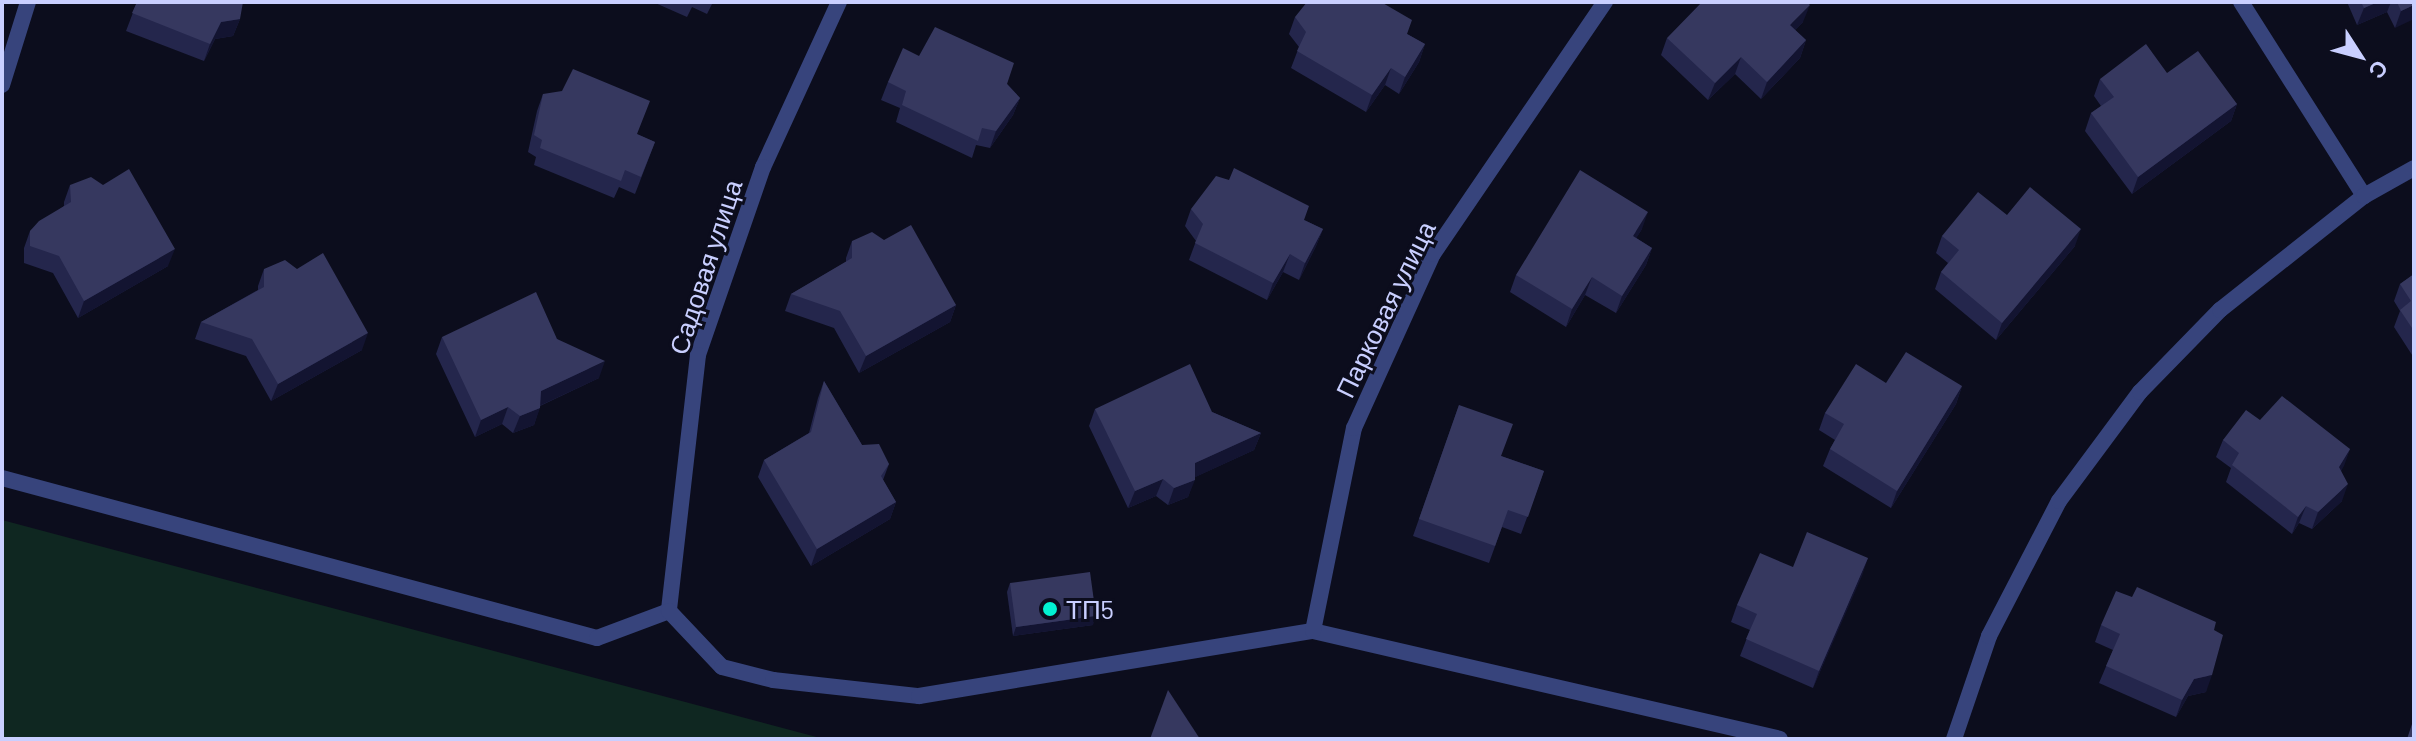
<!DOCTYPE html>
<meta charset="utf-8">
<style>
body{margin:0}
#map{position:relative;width:2416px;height:741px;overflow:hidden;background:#0c0d1d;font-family:Barlow,sans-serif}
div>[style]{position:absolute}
.green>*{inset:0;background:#0f2721}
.service>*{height:16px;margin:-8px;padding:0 8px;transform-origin:8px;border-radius:8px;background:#37447c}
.minor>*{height:16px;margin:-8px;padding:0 8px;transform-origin:8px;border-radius:8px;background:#37447c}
.wall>*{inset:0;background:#24264c}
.shaded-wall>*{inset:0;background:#131431}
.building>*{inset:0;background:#36385f}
.dots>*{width:22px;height:22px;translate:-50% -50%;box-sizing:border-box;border:4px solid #0c0d1d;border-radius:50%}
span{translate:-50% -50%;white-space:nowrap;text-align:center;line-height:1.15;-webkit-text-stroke:6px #0c0d1d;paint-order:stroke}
.street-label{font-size:26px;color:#c9cfff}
.poi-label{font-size:26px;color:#c9cfff}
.left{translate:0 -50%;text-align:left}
.frame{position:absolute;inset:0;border:4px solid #c9cfff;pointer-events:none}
.north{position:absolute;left:2320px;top:16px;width:80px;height:80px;-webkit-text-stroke:6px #0c0d1d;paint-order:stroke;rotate:126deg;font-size:22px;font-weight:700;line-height:32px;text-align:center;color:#c9cfff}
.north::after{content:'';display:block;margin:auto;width:28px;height:36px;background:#c9cfff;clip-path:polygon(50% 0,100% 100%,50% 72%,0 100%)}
</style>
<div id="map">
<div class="green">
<i style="clip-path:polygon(2px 520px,824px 739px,2px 739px)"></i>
</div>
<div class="service">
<i style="left:2px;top:478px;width:616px;rotate:15.05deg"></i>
<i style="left:597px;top:638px;width:77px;rotate:-20.6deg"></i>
</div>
<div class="minor">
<i style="left:839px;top:2px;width:182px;rotate:114.7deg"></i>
<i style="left:763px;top:167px;width:199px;rotate:109.1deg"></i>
<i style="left:698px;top:355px;width:258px;rotate:96.5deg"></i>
<i style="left:669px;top:611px;width:77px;rotate:46.6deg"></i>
<i style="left:722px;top:667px;width:53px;rotate:14.3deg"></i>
<i style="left:773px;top:680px;width:147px;rotate:6.3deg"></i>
<i style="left:919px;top:696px;width:399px;rotate:-9.4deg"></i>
<i style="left:1313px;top:631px;width:479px;rotate:13deg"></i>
<i style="left:2241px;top:2px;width:230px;rotate:57.6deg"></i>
<i style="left:2px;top:85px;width:87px;rotate:-72.6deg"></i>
<i style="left:1313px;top:631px;width:207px;rotate:-78.6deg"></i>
<i style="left:1354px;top:428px;width:191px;rotate:-65.6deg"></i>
<i style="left:1433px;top:254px;width:305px;rotate:-55.7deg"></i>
<i style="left:1954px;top:739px;width:109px;rotate:-71.2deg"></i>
<i style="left:1989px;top:636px;width:152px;rotate:-62.6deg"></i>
<i style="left:2059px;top:501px;width:136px;rotate:-53.4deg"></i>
<i style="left:2140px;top:392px;width:115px;rotate:-45.7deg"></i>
<i style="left:2220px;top:310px;width:184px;rotate:-38.4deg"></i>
<i style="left:2364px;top:196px;width:57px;rotate:-29.2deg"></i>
</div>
<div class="wall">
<i style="clip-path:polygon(137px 2px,240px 19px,233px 36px,215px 39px,204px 61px,126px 31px)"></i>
<i style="clip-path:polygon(653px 2px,713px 2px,707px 14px,692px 7px,687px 17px)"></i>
<i style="clip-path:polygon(2347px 2px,2414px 2px,2395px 28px,2387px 12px,2357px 25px)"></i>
<i style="clip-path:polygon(1295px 17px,1407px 34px,1425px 44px,1419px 62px,1399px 94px,1385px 85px,1366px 112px,1291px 68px,1299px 47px,1289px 34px)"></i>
<i style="clip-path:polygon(1803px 22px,1795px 30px,1806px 40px,1800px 58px,1761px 99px,1735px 74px,1708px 100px,1661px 55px,1667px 38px)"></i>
<i style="clip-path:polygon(919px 56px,1007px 84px,1020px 98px,1013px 115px,990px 148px,976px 145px,972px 158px,896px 122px,900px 108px,881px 100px,888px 82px)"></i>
<i style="clip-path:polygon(2167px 73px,2237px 104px,2231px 121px,2132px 194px,2085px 131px,2091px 113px,2101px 106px,2094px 96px,2100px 79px)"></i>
<i style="clip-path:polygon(543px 94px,655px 142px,635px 194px,619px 187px,614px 198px,534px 165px,536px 157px,528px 152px,537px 111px)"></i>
<i style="clip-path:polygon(70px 185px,168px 266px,78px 318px,53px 273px,24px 263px,24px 248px,30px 231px,64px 206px,64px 202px)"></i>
<i style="clip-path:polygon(1191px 209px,1304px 220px,1323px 229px,1316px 246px,1299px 280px,1283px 272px,1267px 300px,1189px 260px,1196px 241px,1185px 226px)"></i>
<i style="clip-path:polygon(2007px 215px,2075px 246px,1996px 340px,1935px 289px,1941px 272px,1948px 263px,1936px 253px,1942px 236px)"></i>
<i style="clip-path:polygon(1642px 229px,1636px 238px,1652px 248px,1646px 265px,1616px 313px,1585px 295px,1566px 327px,1510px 292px,1516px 275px)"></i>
<i style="clip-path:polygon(852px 241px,956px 305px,950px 322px,859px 373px,834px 328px,785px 311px,791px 294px,846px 262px,846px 258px)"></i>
<i style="clip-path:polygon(264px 269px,362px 350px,271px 401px,246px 356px,195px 339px,201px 322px,258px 290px,258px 286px)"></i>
<i style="clip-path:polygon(2414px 274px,2414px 358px,2394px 327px,2400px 311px,2394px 301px,2400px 284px)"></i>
<i style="clip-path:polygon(442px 337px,557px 339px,599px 378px,540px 406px,534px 425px,513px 433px,502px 424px,475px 437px,436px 354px)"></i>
<i style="clip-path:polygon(824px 381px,862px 445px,889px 464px,883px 480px,896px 502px,890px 519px,811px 566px,758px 477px,764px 460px,809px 433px,818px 398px)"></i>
<i style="clip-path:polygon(1886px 383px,1962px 386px,1956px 404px,1891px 508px,1823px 466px,1830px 449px,1835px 440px,1819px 430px,1825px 413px)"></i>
<i style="clip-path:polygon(1459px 405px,1501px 456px,1544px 471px,1521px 534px,1502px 527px,1489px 563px,1413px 536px)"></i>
<i style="clip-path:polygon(1095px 409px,1212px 412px,1261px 433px,1254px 450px,1195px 477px,1188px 497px,1168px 505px,1156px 496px,1128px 508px,1089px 426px)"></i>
<i style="clip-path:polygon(2260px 420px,2350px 449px,2341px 471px,2342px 501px,2312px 529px,2299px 523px,2292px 534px,2226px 482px,2231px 468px,2216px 457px,2223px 440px)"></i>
<i style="clip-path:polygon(1868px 558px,1813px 688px,1740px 656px,1750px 630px,1731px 622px,1737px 605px)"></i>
<i style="clip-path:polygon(1010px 583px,1093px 625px,1013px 636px,1007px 592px)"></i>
<i style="clip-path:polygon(2101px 625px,2214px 630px,2206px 692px,2188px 696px,2176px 717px,2099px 683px,2113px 650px,2095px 642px)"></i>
</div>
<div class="shaded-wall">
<i style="clip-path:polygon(2378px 2px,2391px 2px,2387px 12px,2357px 25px,2364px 8px)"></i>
<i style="clip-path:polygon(1810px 5px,1803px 22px,1784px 42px,1790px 25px)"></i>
<i style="clip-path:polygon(2414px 5px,2414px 19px,2395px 28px,2401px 11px)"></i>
<i style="clip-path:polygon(240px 19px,233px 36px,215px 39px,204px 61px,210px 44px,221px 22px)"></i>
<i style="clip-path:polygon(1806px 40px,1800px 58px,1761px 99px,1767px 82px)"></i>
<i style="clip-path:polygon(1425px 44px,1419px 62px,1399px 94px,1405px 77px)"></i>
<i style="clip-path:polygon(1741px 57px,1735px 74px,1708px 100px,1715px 83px)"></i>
<i style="clip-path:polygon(1391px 68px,1385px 85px,1366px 112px,1372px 95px)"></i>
<i style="clip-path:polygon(1020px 98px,1013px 115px,990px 148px,996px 131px)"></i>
<i style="clip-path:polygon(2237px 104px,2231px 121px,2132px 194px,2138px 177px)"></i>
<i style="clip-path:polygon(1648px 212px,1642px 229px,1627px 253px,1633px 236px)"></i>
<i style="clip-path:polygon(1323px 229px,1316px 246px,1299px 280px,1305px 263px)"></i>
<i style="clip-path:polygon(2081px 229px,2075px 246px,1996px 340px,2002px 323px)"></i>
<i style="clip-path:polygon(1652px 248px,1646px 265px,1616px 313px,1622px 296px)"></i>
<i style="clip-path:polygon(175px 249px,168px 266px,78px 318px,84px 301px)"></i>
<i style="clip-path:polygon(1290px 254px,1283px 272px,1267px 300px,1273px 283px)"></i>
<i style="clip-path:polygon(1592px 277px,1585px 295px,1566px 327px,1572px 309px)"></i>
<i style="clip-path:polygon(956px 305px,950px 322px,859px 373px,866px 356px)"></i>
<i style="clip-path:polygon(368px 333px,362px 350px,271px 401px,278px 384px)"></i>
<i style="clip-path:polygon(605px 361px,599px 378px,535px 408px,541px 391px)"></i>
<i style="clip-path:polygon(1962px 386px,1956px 404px,1891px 508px,1897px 491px)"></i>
<i style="clip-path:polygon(508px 407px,502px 424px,475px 437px,481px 420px)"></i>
<i style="clip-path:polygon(540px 408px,534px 425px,513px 433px,520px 416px)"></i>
<i style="clip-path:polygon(1261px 433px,1254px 450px,1189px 480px,1195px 463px)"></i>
<i style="clip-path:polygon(2350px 449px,2344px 466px,2333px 484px,2339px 467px)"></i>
<i style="clip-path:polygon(1163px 479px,1156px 496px,1128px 508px,1135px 491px)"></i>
<i style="clip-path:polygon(1195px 480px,1188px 497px,1168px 505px,1174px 488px)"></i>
<i style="clip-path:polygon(2348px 484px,2342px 501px,2312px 529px,2318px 512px)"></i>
<i style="clip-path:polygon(896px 502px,890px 519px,811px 566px,817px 549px)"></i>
<i style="clip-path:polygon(2306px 506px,2299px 523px,2292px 534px,2298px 517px)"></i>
<i style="clip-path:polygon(1868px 558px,1862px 576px,1813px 688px,1819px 671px)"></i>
<i style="clip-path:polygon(1096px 616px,1093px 625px,1013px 636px,1016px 627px)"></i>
<i style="clip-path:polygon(2212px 675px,2206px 692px,2188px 696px,2176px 717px,2182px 700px,2194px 679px)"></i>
</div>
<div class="building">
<i style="clip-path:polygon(137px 2px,243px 2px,240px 19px,221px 22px,210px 44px,132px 13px)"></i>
<i style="clip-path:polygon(1307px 2px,1381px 2px,1412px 20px,1407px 34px,1425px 44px,1405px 77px,1391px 68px,1372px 95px,1297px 51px,1306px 32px,1295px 17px)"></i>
<i style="clip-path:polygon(1702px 2px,1807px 2px,1810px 5px,1790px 25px,1806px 40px,1767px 82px,1741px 57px,1715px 83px,1667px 38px)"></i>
<i style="clip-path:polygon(2361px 2px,2378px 2px,2364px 8px)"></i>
<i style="clip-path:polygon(2397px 2px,2414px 2px,2414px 5px,2401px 11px)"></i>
<i style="clip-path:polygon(935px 27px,1014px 63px,1007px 84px,1020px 98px,996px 131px,982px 128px,978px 141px,902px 105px,906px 91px,888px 82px,903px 48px,919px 56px)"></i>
<i style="clip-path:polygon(2146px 44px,2167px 73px,2198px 51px,2237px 104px,2138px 177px,2091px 113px,2114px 97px,2100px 79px)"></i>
<i style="clip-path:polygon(573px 69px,650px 101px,637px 134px,655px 142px,641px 177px,625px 170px,621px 181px,540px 148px,542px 140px,534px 135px,543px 94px,562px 91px)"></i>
<i style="clip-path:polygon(1234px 168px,1309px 206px,1304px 220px,1323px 229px,1305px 263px,1290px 254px,1273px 283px,1195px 243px,1203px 224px,1191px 209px,1216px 176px,1229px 180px)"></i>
<i style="clip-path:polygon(129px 169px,175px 249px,84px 301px,59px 256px,30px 246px,30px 231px,39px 221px,71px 202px,70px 185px,91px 177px,103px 185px)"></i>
<i style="clip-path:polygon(1580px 170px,1648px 212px,1633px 236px,1652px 248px,1622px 296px,1592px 277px,1572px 309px,1516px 275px)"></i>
<i style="clip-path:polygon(2030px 187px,2081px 229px,2002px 323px,1941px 272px,1959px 250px,1942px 236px,1978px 192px,2007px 215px)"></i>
<i style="clip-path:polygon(911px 225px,956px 305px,866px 356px,840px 311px,791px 294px,852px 258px,852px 241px,872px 232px,884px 240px)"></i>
<i style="clip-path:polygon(323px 253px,368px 333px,278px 384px,252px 339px,201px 322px,264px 287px,264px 269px,285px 260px,297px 269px)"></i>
<i style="clip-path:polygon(2414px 274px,2414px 331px,2400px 310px,2411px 301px,2400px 284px)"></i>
<i style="clip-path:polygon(536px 292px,557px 339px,605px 361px,541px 391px,540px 408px,520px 416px,508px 407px,481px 420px,442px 337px)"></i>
<i style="clip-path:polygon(1906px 352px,1962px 386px,1897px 491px,1830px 449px,1844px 424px,1825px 413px,1856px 364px,1886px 383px)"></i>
<i style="clip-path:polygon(1190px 364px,1212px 412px,1261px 433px,1195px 463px,1195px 480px,1174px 488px,1163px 479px,1135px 491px,1095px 409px)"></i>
<i style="clip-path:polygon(824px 381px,862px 445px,879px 444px,889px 464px,881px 476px,896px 502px,817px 549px,764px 460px,811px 432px)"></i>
<i style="clip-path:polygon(2282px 396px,2350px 449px,2339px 467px,2348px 484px,2318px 512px,2306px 506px,2298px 517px,2232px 465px,2239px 453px,2223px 440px,2246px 410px,2260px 420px)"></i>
<i style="clip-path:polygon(1459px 405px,1513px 424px,1501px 456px,1544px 471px,1528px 517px,1508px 510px,1495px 546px,1419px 519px)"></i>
<i style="clip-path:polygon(1807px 532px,1868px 558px,1819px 671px,1746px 639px,1757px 614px,1737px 605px,1760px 553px,1793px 567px)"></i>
<i style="clip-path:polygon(1090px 572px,1096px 616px,1016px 627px,1010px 583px)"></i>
<i style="clip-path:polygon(2137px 587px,2216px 622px,2214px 630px,2223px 635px,2212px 675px,2194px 679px,2182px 700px,2106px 666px,2120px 634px,2101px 625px,2116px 591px,2132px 597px)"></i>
<i style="clip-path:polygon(1168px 690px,1200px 739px,1150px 739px)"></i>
<i style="clip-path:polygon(2414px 718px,2414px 739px,2407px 739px)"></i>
</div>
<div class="dots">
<i style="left:1050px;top:609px;background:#02f2d2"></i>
</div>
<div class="street-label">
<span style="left:705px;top:267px;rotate:-72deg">Садовая улица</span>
<span style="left:1385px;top:309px;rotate:-64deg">Парковая улица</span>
</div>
<div class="poi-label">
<span class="left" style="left:1066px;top:609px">ТП5</span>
</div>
<div class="frame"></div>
<div class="north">С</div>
</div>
